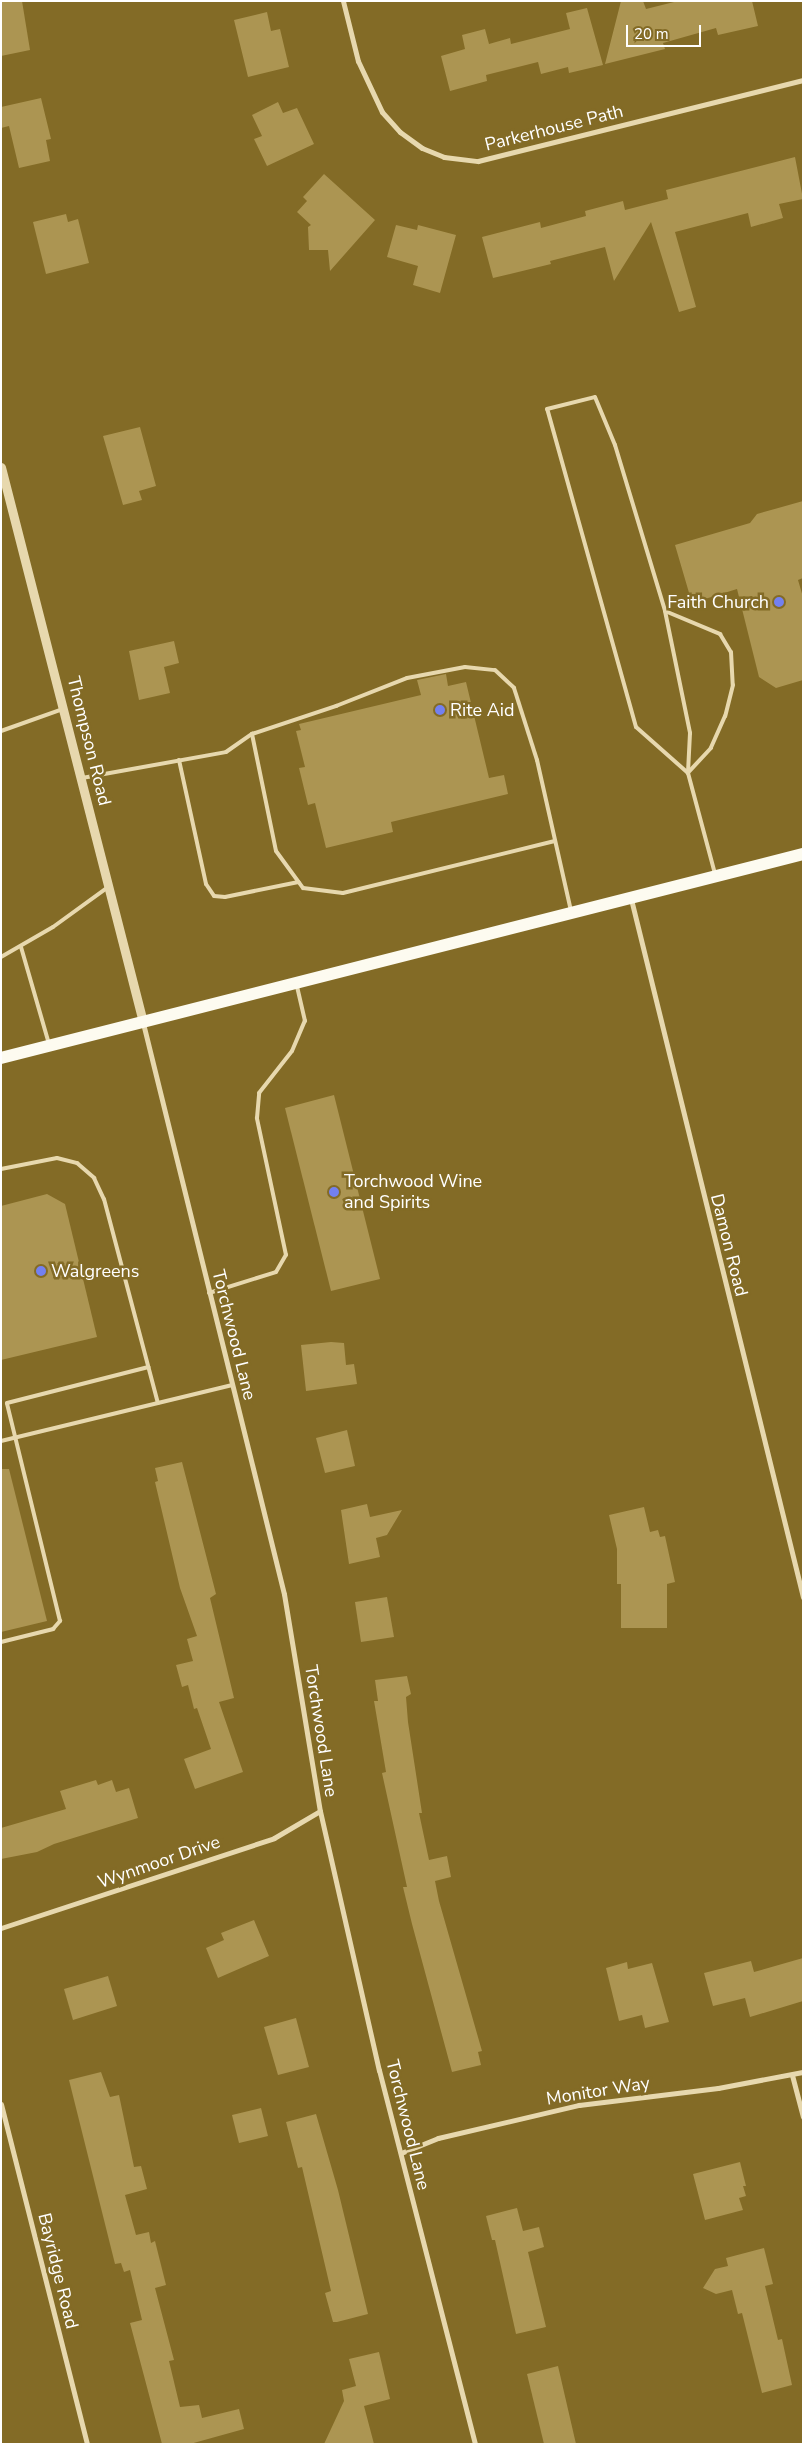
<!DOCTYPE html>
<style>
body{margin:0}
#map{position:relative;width:804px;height:2445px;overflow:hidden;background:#836b26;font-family:"Nunito Sans",sans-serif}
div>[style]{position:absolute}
.building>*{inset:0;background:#ac9552}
.service>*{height:4px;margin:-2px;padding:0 2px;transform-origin:2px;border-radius:2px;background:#e7d8ae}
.minor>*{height:5px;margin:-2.5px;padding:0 2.5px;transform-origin:2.5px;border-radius:2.5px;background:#e7d8ae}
.tertiary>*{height:9px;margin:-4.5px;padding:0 4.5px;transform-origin:4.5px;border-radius:4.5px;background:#e7d8ae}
.primary>*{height:12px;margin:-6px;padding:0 6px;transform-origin:6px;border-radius:6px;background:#fdfbf0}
.dots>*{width:14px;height:14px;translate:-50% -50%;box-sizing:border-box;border:2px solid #836b26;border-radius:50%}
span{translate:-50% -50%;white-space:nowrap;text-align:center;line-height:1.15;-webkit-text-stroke:5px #836b26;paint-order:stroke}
.street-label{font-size:18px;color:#fff}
.poi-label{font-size:18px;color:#fff}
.right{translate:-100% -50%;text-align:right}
.left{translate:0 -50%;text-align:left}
.frame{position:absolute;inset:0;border:2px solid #fff;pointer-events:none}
.scale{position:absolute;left:626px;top:25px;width:75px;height:22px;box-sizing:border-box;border:2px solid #fff;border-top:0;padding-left:6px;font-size:15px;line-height:18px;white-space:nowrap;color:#fff;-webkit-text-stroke:4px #836b26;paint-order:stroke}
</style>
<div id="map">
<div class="building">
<i style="clip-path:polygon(1px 1px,22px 1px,30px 50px,1px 56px)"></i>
<i style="clip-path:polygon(621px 1px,643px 1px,646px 9px,678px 1px,752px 1px,758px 26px,718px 35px,716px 28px,663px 43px,665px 49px,605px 64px)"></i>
<i style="clip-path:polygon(587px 8px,603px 65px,569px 73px,568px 67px,541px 74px,538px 62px,486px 75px,487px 81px,450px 91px,441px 56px,465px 49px,462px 35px,485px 29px,489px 44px,510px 38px,511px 44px,570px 29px,566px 13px)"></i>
<i style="clip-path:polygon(267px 12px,271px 31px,280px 29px,289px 67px,248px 77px,234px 20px)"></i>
<i style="clip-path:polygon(41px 98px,51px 139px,46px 140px,50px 161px,19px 168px,9px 126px,1px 128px,1px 107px)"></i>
<i style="clip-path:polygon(278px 102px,283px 113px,297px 108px,314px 144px,267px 166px,254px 139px,262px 136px,252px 115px)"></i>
<i style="clip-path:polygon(795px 157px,803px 199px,779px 204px,783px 218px,751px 227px,748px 213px,675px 232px,696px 307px,679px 312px,651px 222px,614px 281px,605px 247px,550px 261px,551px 264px,493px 278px,482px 237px,540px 222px,541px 228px,586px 216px,585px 211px,623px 201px,625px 210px,668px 199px,666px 190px)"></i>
<i style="clip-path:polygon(324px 174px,375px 220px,330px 271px,328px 250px,309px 250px,308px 227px,311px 225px,297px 212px,307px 201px,303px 197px)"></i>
<i style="clip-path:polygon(66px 214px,68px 222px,78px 219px,89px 263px,46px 274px,33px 222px)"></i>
<i style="clip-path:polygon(396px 225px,417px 230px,418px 225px,456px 235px,440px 293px,413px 285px,418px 266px,387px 257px)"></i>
<i style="clip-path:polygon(140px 427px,156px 486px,139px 491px,142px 500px,123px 505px,103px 436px)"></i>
<i style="clip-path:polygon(803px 501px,803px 578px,798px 580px,803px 597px,803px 680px,776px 688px,759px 677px,737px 589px,692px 603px,675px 545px,750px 523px,757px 514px)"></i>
<i style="clip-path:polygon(174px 641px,179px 663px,164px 667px,170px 693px,139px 700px,129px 651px)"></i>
<i style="clip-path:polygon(446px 674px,448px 686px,466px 682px,489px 778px,504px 775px,508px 794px,391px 822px,393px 832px,326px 848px,315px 803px,308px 805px,299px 768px,305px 767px,296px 731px,301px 730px,299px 724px,421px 695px,417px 680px)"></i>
<i style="clip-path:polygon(334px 1095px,380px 1279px,331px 1291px,285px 1108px)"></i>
<i style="clip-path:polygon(47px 1194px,65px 1204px,97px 1337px,1px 1360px,1px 1206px)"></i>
<i style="clip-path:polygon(331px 1342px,344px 1343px,346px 1365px,354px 1364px,357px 1384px,306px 1391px,301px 1345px)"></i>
<i style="clip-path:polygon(347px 1430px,355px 1466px,325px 1473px,316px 1438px)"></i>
<i style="clip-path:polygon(182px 1462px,216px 1594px,210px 1598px,234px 1698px,219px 1702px,243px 1772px,195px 1789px,184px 1759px,211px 1749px,197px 1708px,194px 1709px,188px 1685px,182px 1687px,176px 1665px,193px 1661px,187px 1639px,197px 1636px,180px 1588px,155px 1482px,158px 1481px,155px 1468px)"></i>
<i style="clip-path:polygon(1px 1469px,9px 1469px,47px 1621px,1px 1632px)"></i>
<i style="clip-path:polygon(367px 1504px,370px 1517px,402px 1510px,387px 1535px,376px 1538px,380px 1557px,349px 1564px,341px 1510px)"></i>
<i style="clip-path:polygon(644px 1507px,650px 1532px,658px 1530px,660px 1537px,665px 1536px,675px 1582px,667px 1584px,667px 1628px,621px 1628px,621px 1584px,617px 1584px,617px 1549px,609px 1515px)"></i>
<i style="clip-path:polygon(387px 1597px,394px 1637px,361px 1642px,355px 1602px)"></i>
<i style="clip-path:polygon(407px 1676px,411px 1694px,406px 1697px,408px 1722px,422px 1813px,419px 1813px,429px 1860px,447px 1856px,451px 1877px,435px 1881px,439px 1901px,482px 2051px,478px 2052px,481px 2065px,452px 2072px,412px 1924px,403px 1887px,407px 1887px,382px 1773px,386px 1772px,374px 1701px,378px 1701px,375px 1680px)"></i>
<i style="clip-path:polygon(96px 1780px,98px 1785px,112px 1780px,116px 1792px,129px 1788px,138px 1818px,54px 1844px,37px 1852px,1px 1859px,1px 1828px,66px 1809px,60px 1791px)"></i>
<i style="clip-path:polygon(254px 1920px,269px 1956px,218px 1978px,206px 1948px,224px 1940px,221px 1933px)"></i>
<i style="clip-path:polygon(803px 1958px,803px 2001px,750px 2017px,745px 1998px,713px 2006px,704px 1973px,751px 1961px,754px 1972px)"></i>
<i style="clip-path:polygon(627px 1962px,628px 1969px,652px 1963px,669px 2022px,645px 2028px,642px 2015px,619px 2021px,606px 1968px)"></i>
<i style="clip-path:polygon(108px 1976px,117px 2006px,73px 2020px,64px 1989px)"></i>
<i style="clip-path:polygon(296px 2018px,309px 2067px,278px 2075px,264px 2027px)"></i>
<i style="clip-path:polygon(101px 2072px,110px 2097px,119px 2095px,134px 2167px,141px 2166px,147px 2189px,125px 2195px,136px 2235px,149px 2232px,151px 2243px,155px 2241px,166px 2285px,155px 2288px,174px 2360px,169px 2361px,180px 2407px,199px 2405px,202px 2418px,239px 2409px,244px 2429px,190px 2444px,162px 2444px,130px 2323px,142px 2320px,130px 2270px,124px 2272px,121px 2263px,115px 2264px,69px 2080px)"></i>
<i style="clip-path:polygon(261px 2108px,268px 2136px,239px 2143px,232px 2115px)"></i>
<i style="clip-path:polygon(316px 2114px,338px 2190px,368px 2314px,337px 2322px,333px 2322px,325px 2293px,331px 2291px,302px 2167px,298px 2168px,286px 2122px)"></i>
<i style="clip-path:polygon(740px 2162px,746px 2186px,743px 2186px,746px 2196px,739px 2198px,743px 2210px,705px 2220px,693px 2174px)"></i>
<i style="clip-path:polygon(517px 2208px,523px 2231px,539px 2227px,544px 2247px,528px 2252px,546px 2327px,516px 2334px,495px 2240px,492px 2240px,486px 2216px)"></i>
<i style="clip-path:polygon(764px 2248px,773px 2284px,765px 2286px,778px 2340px,782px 2339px,792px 2385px,762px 2393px,742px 2313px,738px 2314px,732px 2290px,716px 2294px,703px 2288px,715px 2269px,728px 2266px,726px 2258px)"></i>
<i style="clip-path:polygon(379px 2352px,390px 2399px,364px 2406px,374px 2444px,324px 2444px,344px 2401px,342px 2390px,356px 2386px,349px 2359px)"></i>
<i style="clip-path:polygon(558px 2366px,576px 2444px,544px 2444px,527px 2374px)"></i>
</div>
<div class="service">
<i style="left:595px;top:397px;width:52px;rotate:67.4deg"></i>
<i style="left:615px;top:445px;width:173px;rotate:73.2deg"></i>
<i style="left:665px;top:611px;width:60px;rotate:22.7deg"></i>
<i style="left:720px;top:634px;width:21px;rotate:59deg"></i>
<i style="left:731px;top:652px;width:33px;rotate:87deg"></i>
<i style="left:733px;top:685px;width:32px;rotate:104deg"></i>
<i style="left:725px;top:716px;width:35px;rotate:114deg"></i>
<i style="left:711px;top:748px;width:34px;rotate:133deg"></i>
<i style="left:688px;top:773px;width:69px;rotate:-138.5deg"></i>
<i style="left:636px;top:727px;width:330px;rotate:-105.6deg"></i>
<i style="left:547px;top:409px;width:49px;rotate:-14deg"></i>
<i style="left:665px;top:611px;width:125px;rotate:78.4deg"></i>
<i style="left:690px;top:733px;width:40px;rotate:92.9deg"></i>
<i style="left:688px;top:773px;width:105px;rotate:75deg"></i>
<i style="left:1px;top:731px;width:66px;rotate:-19.5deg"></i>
<i style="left:252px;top:734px;width:119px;rotate:78.4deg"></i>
<i style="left:276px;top:851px;width:46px;rotate:53.9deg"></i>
<i style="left:303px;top:888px;width:40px;rotate:7.1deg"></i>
<i style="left:343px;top:893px;width:218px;rotate:-13.8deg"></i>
<i style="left:179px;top:760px;width:127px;rotate:77.7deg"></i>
<i style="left:206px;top:884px;width:14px;rotate:56deg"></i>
<i style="left:214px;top:896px;width:11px;rotate:5deg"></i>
<i style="left:225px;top:897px;width:75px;rotate:-11.6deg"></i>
<i style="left:82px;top:778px;width:146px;rotate:-10.2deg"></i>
<i style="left:226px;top:752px;width:32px;rotate:-35deg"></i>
<i style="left:252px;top:734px;width:89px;rotate:-18.4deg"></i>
<i style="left:336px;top:706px;width:76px;rotate:-21.5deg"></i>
<i style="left:407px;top:678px;width:59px;rotate:-10.7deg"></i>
<i style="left:465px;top:667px;width:30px;rotate:6deg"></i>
<i style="left:495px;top:670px;width:26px;rotate:43deg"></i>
<i style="left:514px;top:688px;width:76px;rotate:72.3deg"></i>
<i style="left:537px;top:760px;width:155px;rotate:77.3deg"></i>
<i style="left:21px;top:947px;width:101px;rotate:73.9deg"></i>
<i style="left:1px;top:957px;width:60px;rotate:-30deg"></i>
<i style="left:53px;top:927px;width:68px;rotate:-36deg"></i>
<i style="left:1px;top:1169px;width:57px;rotate:-11.1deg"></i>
<i style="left:57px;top:1158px;width:21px;rotate:14deg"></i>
<i style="left:77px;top:1163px;width:23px;rotate:41deg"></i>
<i style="left:94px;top:1178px;width:23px;rotate:65deg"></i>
<i style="left:104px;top:1199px;width:211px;rotate:75.2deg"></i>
<i style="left:209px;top:1293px;width:70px;rotate:-17.4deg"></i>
<i style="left:276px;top:1272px;width:20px;rotate:-60deg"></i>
<i style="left:286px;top:1255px;width:140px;rotate:-102deg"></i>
<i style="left:257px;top:1118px;width:25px;rotate:-85deg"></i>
<i style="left:259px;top:1093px;width:53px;rotate:-51.8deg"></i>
<i style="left:292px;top:1051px;width:33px;rotate:-67deg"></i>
<i style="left:305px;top:1021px;width:37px;rotate:-103deg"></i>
<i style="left:1px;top:1441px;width:238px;rotate:-13.6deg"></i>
<i style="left:1px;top:1642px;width:54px;rotate:-14deg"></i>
<i style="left:53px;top:1629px;width:11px;rotate:-49deg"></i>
<i style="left:60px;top:1621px;width:224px;rotate:-103.7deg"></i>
<i style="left:7px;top:1403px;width:146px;rotate:-14.3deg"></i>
</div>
<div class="minor">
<i style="left:343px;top:1px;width:62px;rotate:76deg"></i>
<i style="left:358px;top:61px;width:56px;rotate:64.8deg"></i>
<i style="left:382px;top:112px;width:27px;rotate:48deg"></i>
<i style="left:400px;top:132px;width:27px;rotate:36deg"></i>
<i style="left:422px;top:148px;width:24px;rotate:22deg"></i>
<i style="left:444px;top:157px;width:34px;rotate:7deg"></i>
<i style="left:478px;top:161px;width:335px;rotate:-14deg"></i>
<i style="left:631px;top:899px;width:719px;rotate:76.16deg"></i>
<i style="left:143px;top:1023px;width:588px;rotate:76.13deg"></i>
<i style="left:284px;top:1594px;width:220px;rotate:80.6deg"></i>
<i style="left:320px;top:1811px;width:266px;rotate:77.2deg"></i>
<i style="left:379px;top:2070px;width:386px;rotate:75.6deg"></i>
<i style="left:1px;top:1928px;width:287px;rotate:-18.2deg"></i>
<i style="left:274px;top:1838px;width:53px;rotate:-30.4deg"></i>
<i style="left:792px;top:2075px;width:43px;rotate:75.3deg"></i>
<i style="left:1px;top:2104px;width:351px;rotate:75.8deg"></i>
<i style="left:401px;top:2153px;width:40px;rotate:-22deg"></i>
<i style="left:438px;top:2138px;width:145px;rotate:-13.2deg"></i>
<i style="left:579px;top:2105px;width:140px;rotate:-7deg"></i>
<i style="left:718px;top:2088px;width:86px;rotate:-10.7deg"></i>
</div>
<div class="tertiary">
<i style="left:1px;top:467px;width:573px;rotate:75.65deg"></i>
</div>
<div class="primary">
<i style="left:1px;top:1058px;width:828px;rotate:-14.27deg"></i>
</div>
<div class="dots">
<i style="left:779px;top:602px;background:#7380f0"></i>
<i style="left:440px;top:710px;background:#7380f0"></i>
<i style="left:334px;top:1192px;background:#7380f0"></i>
<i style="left:41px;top:1271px;background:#7380f0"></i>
</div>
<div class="street-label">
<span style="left:554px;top:128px;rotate:-14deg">Parkerhouse Path</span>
<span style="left:89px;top:741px;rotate:76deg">Thompson Road</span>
<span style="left:729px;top:1245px;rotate:76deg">Damon Road</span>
<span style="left:234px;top:1335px;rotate:76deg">Torchwood Lane</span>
<span style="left:321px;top:1731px;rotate:81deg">Torchwood Lane</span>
<span style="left:159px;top:1862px;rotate:-19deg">Wynmoor Drive</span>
<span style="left:598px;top:2091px;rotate:-9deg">Monitor Way</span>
<span style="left:408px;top:2125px;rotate:76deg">Torchwood Lane</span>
<span style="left:58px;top:2271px;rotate:76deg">Bayridge Road</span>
</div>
<div class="poi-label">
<span class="right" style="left:769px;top:602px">Faith Church</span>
<span class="left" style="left:450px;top:710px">Rite Aid</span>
<span class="left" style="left:344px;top:1192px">Torchwood Wine<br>and Spirits</span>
<span class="left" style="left:51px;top:1271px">Walgreens</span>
</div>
<div class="frame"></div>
<div class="scale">20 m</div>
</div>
